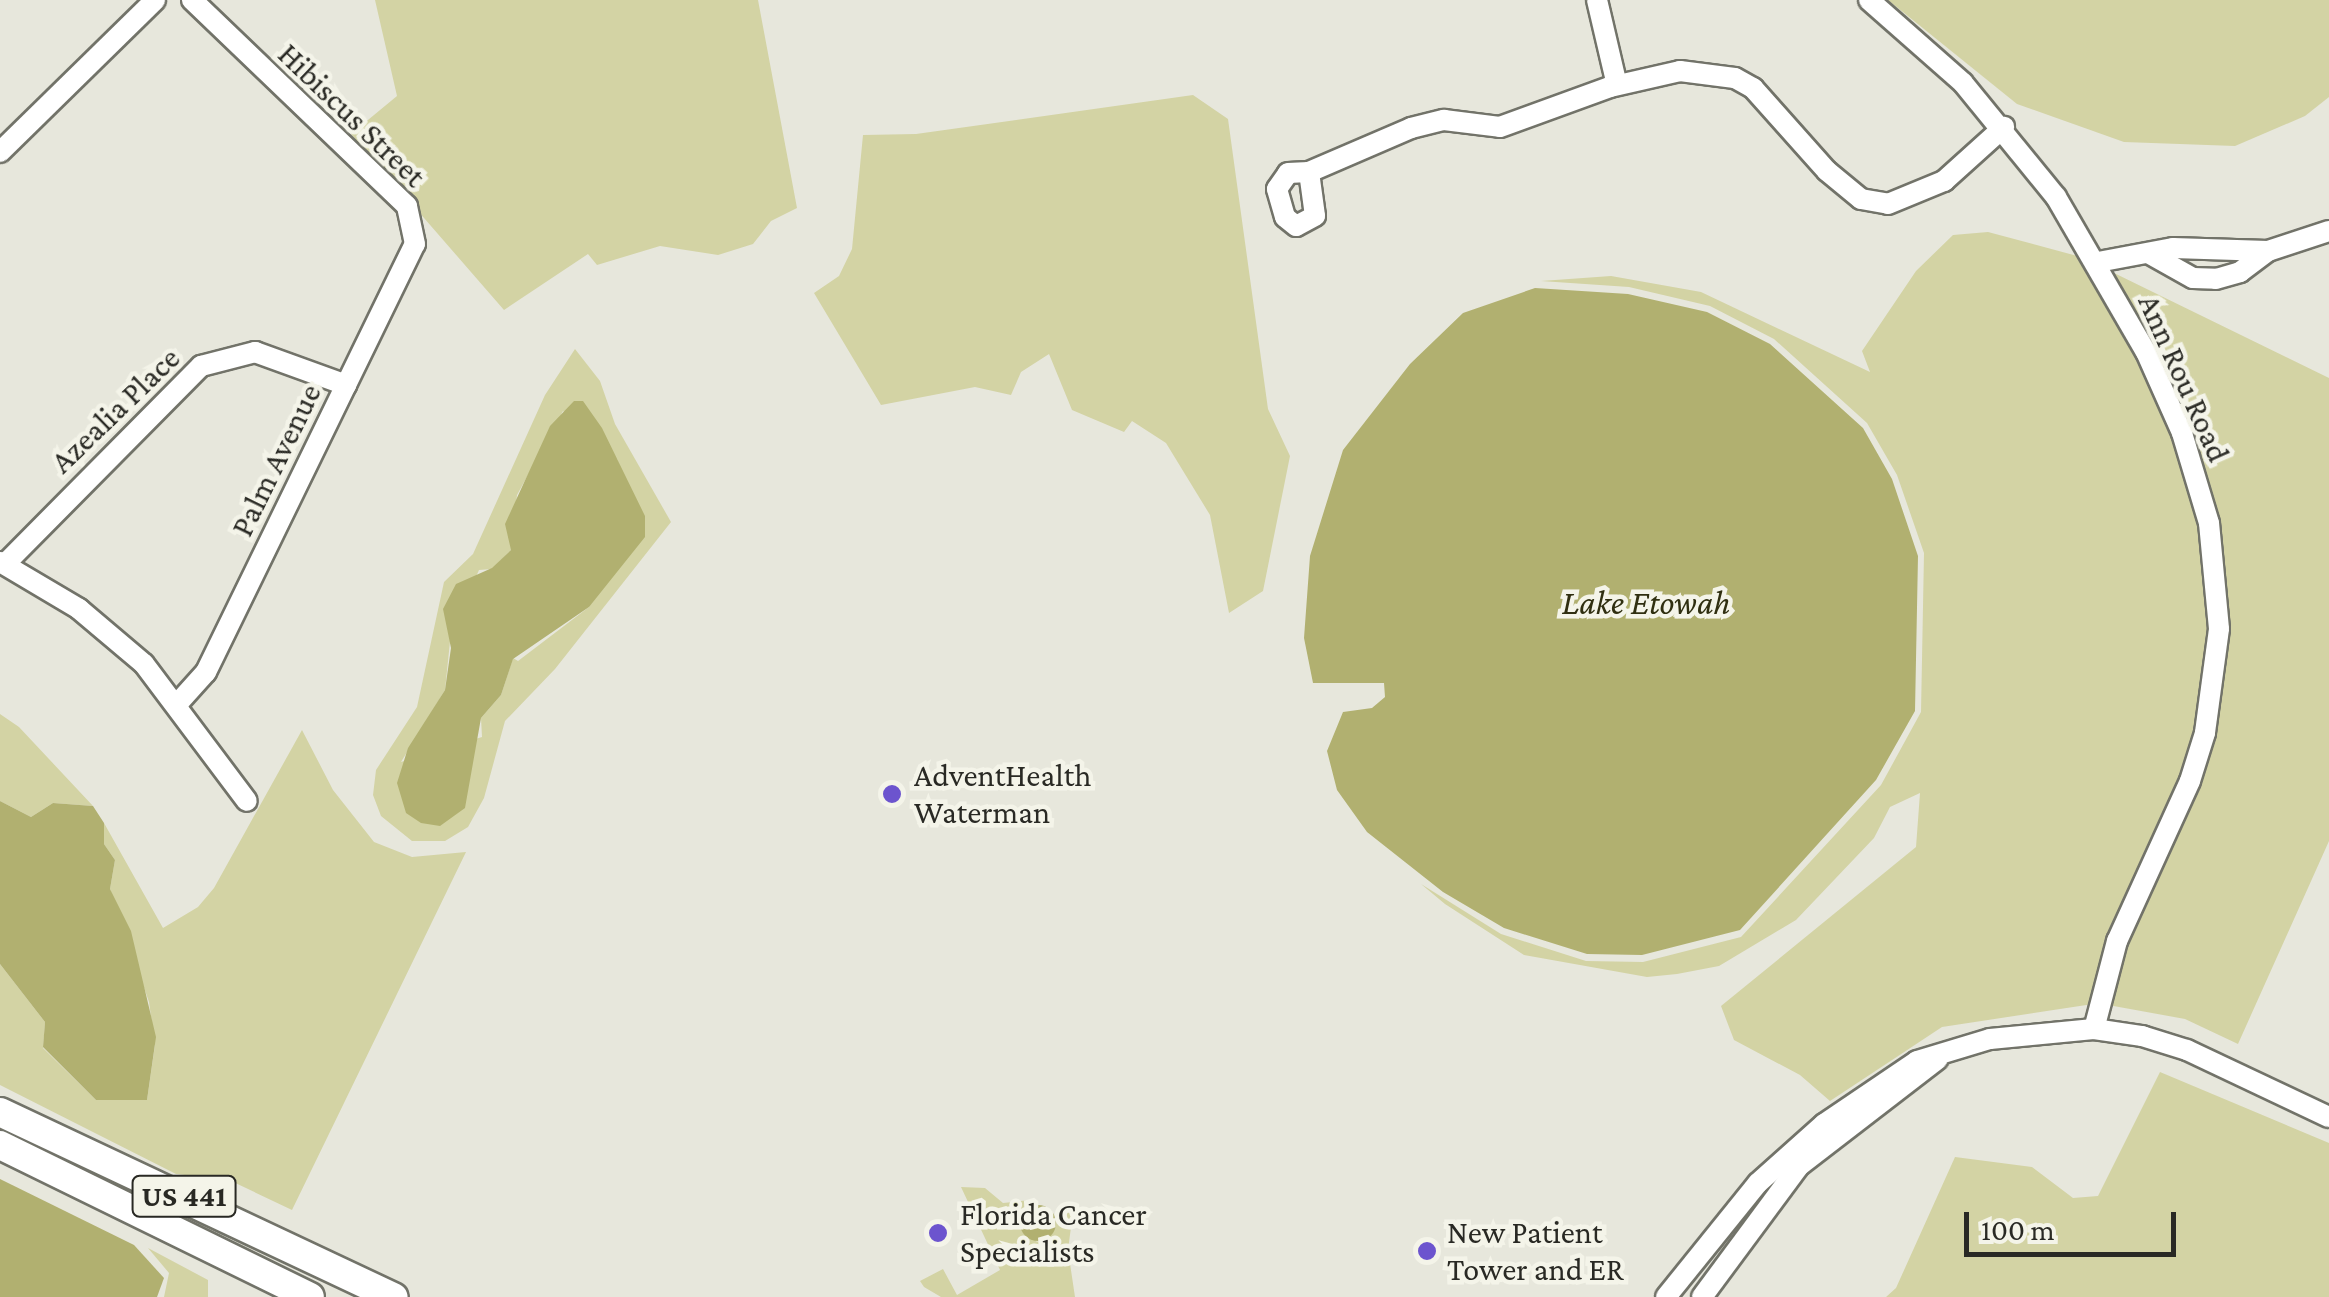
<!DOCTYPE html>
<style>
body{margin:0}
#map{position:relative;width:2329px;height:1297px;overflow:hidden;background:#e7e7dc;font-family:"Crimson Pro",serif}
div>[style]{position:absolute}
.green>*{inset:0;background:#d3d3a4}
.water>*{inset:0;background:#b1b070}
.round{border-radius:50%}
.roads{filter:drop-shadow(2px 0 #727369) drop-shadow(-2px 0 #727369) drop-shadow(0 2px #727369) drop-shadow(0 -2px #727369)}
.minor>*{height:20px;margin:-10px;padding:0 10px;transform-origin:10px;border-radius:10px;background:#fff}
.major>*{height:28px;margin:-14px;padding:0 14px;transform-origin:14px;border-radius:14px;background:#fff}
.dots>*{width:28px;height:28px;translate:-50% -50%;box-sizing:border-box;border:5px solid #f4f4e9;border-radius:50%}
span{translate:-50% -50%;white-space:nowrap;text-align:center;line-height:1.15;-webkit-text-stroke:9px #f4f4e9;paint-order:stroke}
.shield-label span{padding:2px 8px;background:#f4f4e9;border:2px solid;border-radius:8px;-webkit-text-stroke-width:0}
.shield-label{font-size:30px;color:#292924;font-weight:700}
.street-label{font-size:32px;color:#292924}
.poi-label{font-size:32px;color:#292924}
.left{translate:0 -50%;text-align:left}
.water-label{font-size:35px;color:#302f11;font-style:italic}
.scale{position:absolute;left:1964px;top:1212px;width:212px;height:45px;box-sizing:border-box;border:5px solid #292924;border-top:0;padding-left:12px;font-size:30px;line-height:35px;white-space:nowrap;color:#292924;-webkit-text-stroke:8px #f4f4e9;paint-order:stroke}
</style>
<div id="map">
<div class="green">
<i style="clip-path:polygon(375px 0,758px 0,797px 208px,771px 221px,753px 244px,718px 255px,660px 246px,597px 265px,588px 254px,504px 310px,351px 134px,397px 96px)"></i>
<i style="clip-path:polygon(1888px 0,2329px 0,2329px 97px,2305px 116px,2235px 146px,2124px 142px,2017px 104px)"></i>
<i style="clip-path:polygon(1193px 95px,1228px 119px,1268px 409px,1290px 456px,1263px 591px,1229px 613px,1210px 515px,1166px 443px,1132px 421px,1124px 432px,1072px 410px,1049px 354px,1021px 372px,1011px 395px,975px 387px,881px 405px,814px 293px,839px 276px,852px 249px,863px 135px,916px 134px)"></i>
<i style="clip-path:polygon(1988px 232px,2081px 257px,2139px 356px,2175px 437px,2202px 526px,2211px 629px,2197px 732px,2093px 1004px,1942px 1027px,1830px 1101px,1800px 1075px,1734px 1040px,1721px 1006px,1916px 847px,1920px 793px,1890px 807px,1874px 838px,1796px 920px,1719px 966px,1677px 974px,1647px 977px,1524px 955px,1445px 904px,1421px 884px,1501px 934px,1586px 961px,1643px 962px,1741px 937px,1881px 785px,1921px 712px,1924px 553px,1897px 475px,1867px 423px,1774px 339px,1710px 306px,1629px 287px,1541px 281px,1611px 276px,1701px 292px,1870px 372px,1862px 351px,1916px 271px,1953px 235px)"></i>
<i style="clip-path:polygon(2112px 272px,2329px 378px,2329px 841px,2238px 1044px,2185px 1019px,2108px 1005px,2124px 943px,2165px 854px,2226px 627px,2216px 520px,2153px 348px)"></i>
<i style="clip-path:polygon(evenodd,575px 349px,600px 381px,615px 424px,671px 522px,555px 669px,505px 721px,484px 798px,468px 827px,445px 841px,412px 841px,381px 816px,373px 795px,376px 770px,417px 707px,444px 582px,473px 554px,545px 395px,575px 349px,563px 411px,617px 459px,628px 486px,589px 607px,518px 661px,513px 658px,501px 695px,481px 718px,482px 737px,401px 762px,445px 690px,451px 632px,479px 570px,492px 569px,511px 550px,517px 495px,563px 411px)"></i>
<i style="clip-path:polygon(0 714px,19px 727px,93px 806px,53px 803px,31px 817px,0 801px)"></i>
<i style="clip-path:polygon(302px 730px,333px 790px,374px 842px,412px 857px,466px 852px,292px 1210px,229px 1180px,176px 1174px,0 1085px,0 964px,45px 1022px,43px 1048px,96px 1100px,147px 1100px,155px 1045px,149px 1002px,110px 889px,115px 860px,104px 844px,104px 823px,163px 928px,198px 907px,214px 888px)"></i>
<i style="clip-path:polygon(2160px 1072px,2329px 1143px,2329px 1297px,1886px 1297px,1896px 1288px,1955px 1157px,2032px 1167px,2073px 1198px,2098px 1196px)"></i>
<i style="clip-path:polygon(961px 1187px,985px 1188px,1003px 1203px,1031px 1200px,1034px 1207px,1021px 1223px,1037px 1242px,1054px 1230px,1053px 1216px,1073px 1212px,1068px 1250px,1075px 1297px,941px 1297px,924px 1287px,920px 1281px,943px 1269px,957px 1295px,1000px 1270px)"></i>
<i style="clip-path:polygon(148px 1248px,208px 1280px,208px 1297px,164px 1297px,169px 1273px)"></i>
</div>
<div class="water">
<i style="clip-path:polygon(1535px 288px,1628px 294px,1707px 312px,1770px 344px,1863px 428px,1892px 479px,1918px 556px,1915px 711px,1876px 780px,1740px 930px,1642px 955px,1587px 954px,1504px 928px,1443px 892px,1367px 832px,1337px 790px,1327px 751px,1343px 712px,1372px 708px,1385px 697px,1384px 683px,1313px 683px,1304px 638px,1310px 556px,1343px 450px,1410px 364px,1463px 313px)"></i>
<i style="clip-path:polygon(574px 401px,583px 401px,602px 428px,645px 516px,645px 537px,589px 607px,513px 659px,501px 695px,481px 718px,465px 808px,440px 826px,421px 823px,406px 813px,397px 783px,408px 748px,445px 690px,451px 648px,443px 609px,456px 584px,492px 568px,511px 550px,505px 524px,550px 426px)"></i>
<i style="clip-path:polygon(0 801px,31px 817px,53px 803px,93px 806px,104px 823px,104px 844px,115px 860px,110px 889px,131px 931px,156px 1037px,147px 1100px,96px 1100px,43px 1047px,45px 1022px,0 964px)"></i>
<i style="clip-path:polygon(0 1179px,134px 1245px,164px 1278px,157px 1297px,0 1297px)"></i>
<i class="round" style="left:1020px;top:1205px;width:36px;height:36px"></i>
</div>
<div class="roads">
<div class="minor">
<i style="left:1597px;top:0;width:87px;rotate:76.8deg"></i>
<i style="left:1869px;top:0;width:125px;rotate:41.4deg"></i>
<i style="left:1963px;top:83px;width:147px;rotate:50.8deg"></i>
<i style="left:2056px;top:197px;width:179px;rotate:59.9deg"></i>
<i style="left:2146px;top:352px;width:89px;rotate:66deg"></i>
<i style="left:2182px;top:433px;width:94px;rotate:73.3deg"></i>
<i style="left:2209px;top:523px;width:106px;rotate:84.6deg"></i>
<i style="left:2219px;top:629px;width:105px;rotate:97.7deg"></i>
<i style="left:2205px;top:733px;width:50px;rotate:107.4deg"></i>
<i style="left:2190px;top:781px;width:176px;rotate:114.5deg"></i>
<i style="left:2117px;top:941px;width:91px;rotate:104.6deg"></i>
<i style="left:0;top:152px;width:217px;rotate:-44.4deg"></i>
<i style="left:1309px;top:172px;width:44px;rotate:82.2deg"></i>
<i style="left:1315px;top:216px;width:21px;rotate:152deg"></i>
<i style="left:1296px;top:226px;width:14px;rotate:-141deg"></i>
<i style="left:1285px;top:217px;width:29px;rotate:-106deg"></i>
<i style="left:1277px;top:189px;width:19px;rotate:-55deg"></i>
<i style="left:1288px;top:173px;width:21px;rotate:-3deg"></i>
<i style="left:1309px;top:172px;width:111px;rotate:-23.3deg"></i>
<i style="left:1411px;top:128px;width:34px;rotate:-14deg"></i>
<i style="left:1444px;top:120px;width:56px;rotate:7.1deg"></i>
<i style="left:1500px;top:127px;width:117px;rotate:-20deg"></i>
<i style="left:1610px;top:87px;width:72px;rotate:-12.9deg"></i>
<i style="left:1680px;top:71px;width:55px;rotate:7.3deg"></i>
<i style="left:1735px;top:78px;width:21px;rotate:29deg"></i>
<i style="left:1753px;top:88px;width:111px;rotate:48.3deg"></i>
<i style="left:1827px;top:171px;width:44px;rotate:39.5deg"></i>
<i style="left:1861px;top:199px;width:27px;rotate:10deg"></i>
<i style="left:1888px;top:204px;width:61px;rotate:-22.3deg"></i>
<i style="left:1944px;top:181px;width:81px;rotate:-42deg"></i>
<i style="left:2150px;top:254px;width:49px;rotate:29.2deg"></i>
<i style="left:2193px;top:278px;width:23px;rotate:2deg"></i>
<i style="left:2216px;top:279px;width:25px;rotate:-16deg"></i>
<i style="left:2240px;top:272px;width:35px;rotate:-37deg"></i>
<i style="left:2098px;top:262px;width:76px;rotate:-10.6deg"></i>
<i style="left:2173px;top:248px;width:95px;rotate:1.8deg"></i>
<i style="left:2268px;top:251px;width:64px;rotate:-18.2deg"></i>
<i style="left:0;top:562px;width:92px;rotate:30.7deg"></i>
<i style="left:79px;top:609px;width:85px;rotate:40.2deg"></i>
<i style="left:144px;top:664px;width:171px;rotate:53.1deg"></i>
<i style="left:5px;top:564px;width:279px;rotate:-45.3deg"></i>
<i style="left:201px;top:366px;width:56px;rotate:-14.5deg"></i>
<i style="left:255px;top:352px;width:97px;rotate:19.9deg"></i>
<i style="left:179px;top:702px;width:40px;rotate:-48deg"></i>
<i style="left:206px;top:672px;width:476px;rotate:-64deg"></i>
<i style="left:415px;top:244px;width:39px;rotate:-102deg"></i>
<i style="left:407px;top:206px;width:298px;rotate:-136.2deg"></i>
<i style="left:1666px;top:1297px;width:146px;rotate:-51.1deg"></i>
<i style="left:1758px;top:1183px;width:89px;rotate:-41.8deg"></i>
<i style="left:1824px;top:1124px;width:112px;rotate:-34.1deg"></i>
<i style="left:1917px;top:1061px;width:76px;rotate:-16.8deg"></i>
<i style="left:1990px;top:1039px;width:104px;rotate:-5.5deg"></i>
<i style="left:2094px;top:1029px;width:49px;rotate:8.3deg"></i>
<i style="left:2142px;top:1036px;width:47px;rotate:17.3deg"></i>
<i style="left:2187px;top:1050px;width:157px;rotate:25.3deg"></i>
<i style="left:1702px;top:1297px;width:163px;rotate:-53.5deg"></i>
<i style="left:1799px;top:1166px;width:175px;rotate:-37.6deg"></i>
</div>
<div class="major">
<i style="left:0;top:1112px;width:435px;rotate:25.2deg"></i>
<i style="left:0;top:1145px;width:345px;rotate:26.1deg"></i>
</div>
</div>
<div class="dots">
<i style="left:892px;top:794px;background:#6c54ce"></i>
<i style="left:938px;top:1233px;background:#6c54ce"></i>
<i style="left:1427px;top:1251px;background:#6c54ce"></i>
</div>
<div class="shield-label">
<span style="left:184px;top:1196px">US 441</span>
</div>
<div class="street-label">
<span style="left:352px;top:115px;rotate:44deg">Hibiscus Street</span>
<span style="left:2184px;top:378px;rotate:66deg">Ann Rou Road</span>
<span style="left:115px;top:410px;rotate:-44deg">Azealia Place</span>
<span style="left:276px;top:460px;rotate:-64deg">Palm Avenue</span>
</div>
<div class="poi-label">
<span class="left" style="left:914px;top:794px">AdventHealth<br>Waterman</span>
<span class="left" style="left:960px;top:1233px">Florida Cancer<br>Specialists</span>
<span class="left" style="left:1447px;top:1251px">New Patient<br>Tower and ER</span>
</div>
<div class="water-label">
<span style="left:1646px;top:603px">Lake Etowah</span>
</div>
<div class="scale">100 m</div>
</div>
